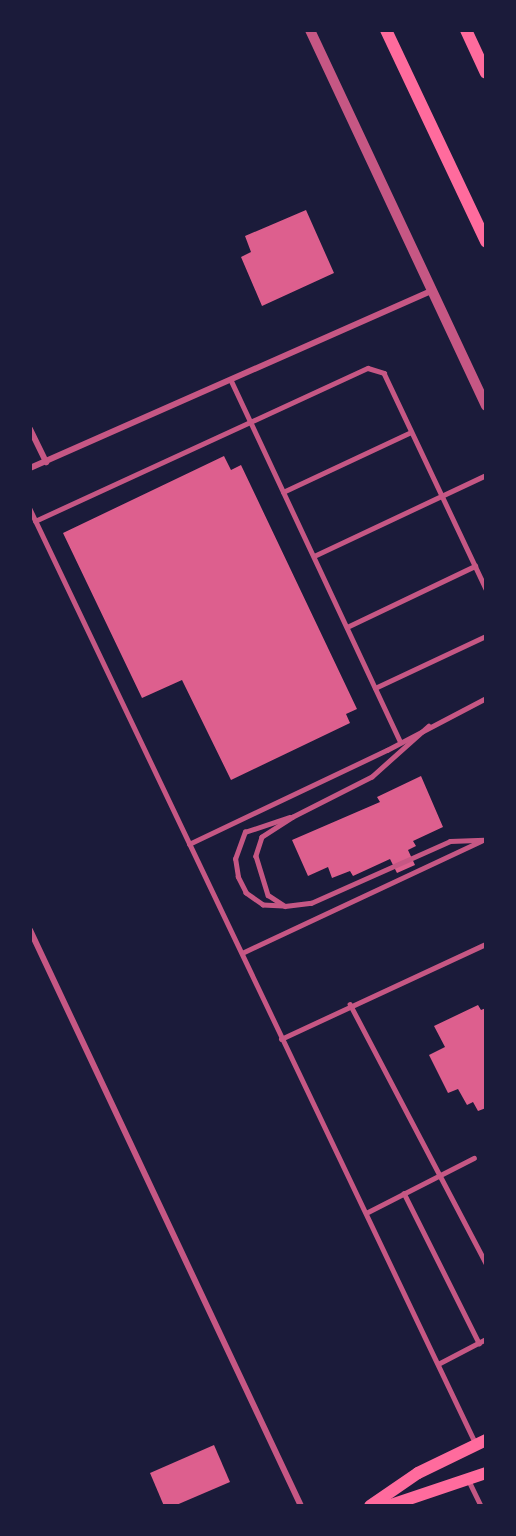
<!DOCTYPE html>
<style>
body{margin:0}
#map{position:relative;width:516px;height:1536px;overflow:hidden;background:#1b1b3a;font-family:Rubik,sans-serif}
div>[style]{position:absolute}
.building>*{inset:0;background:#dd5f8e}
.service>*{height:4.5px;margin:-2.25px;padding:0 2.25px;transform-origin:2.25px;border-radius:2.25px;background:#c65784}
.minor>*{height:6px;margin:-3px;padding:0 3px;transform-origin:3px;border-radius:3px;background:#c65784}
.tertiary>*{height:10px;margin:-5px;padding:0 5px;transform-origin:5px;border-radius:5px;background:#c65784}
.secondary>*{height:12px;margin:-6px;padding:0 6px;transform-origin:6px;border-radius:6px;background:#ff6b9d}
span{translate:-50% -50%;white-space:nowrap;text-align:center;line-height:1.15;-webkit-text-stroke:4.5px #1b1b3a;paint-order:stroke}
.frame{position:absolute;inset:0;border:32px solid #1b1b3a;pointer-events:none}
</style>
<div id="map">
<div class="building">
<i style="clip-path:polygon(306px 210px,334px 273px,262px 306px,241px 257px,251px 252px,245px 236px)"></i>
<i style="clip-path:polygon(224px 456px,231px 470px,241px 465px,357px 709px,346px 714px,350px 723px,231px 780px,182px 680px,142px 698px,63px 533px)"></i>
<i style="clip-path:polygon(421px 776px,443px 827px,413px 841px,416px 846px,408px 850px,415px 865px,397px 873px,390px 859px,353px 876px,350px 871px,332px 878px,328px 867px,308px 876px,292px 840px,380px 802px,377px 797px)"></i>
<i style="clip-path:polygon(478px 1005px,481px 1010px,486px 1008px,486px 1108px,478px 1111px,473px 1102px,467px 1105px,458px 1089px,448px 1093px,429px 1055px,445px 1047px,434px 1026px)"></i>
<i style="clip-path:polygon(214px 1445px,230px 1482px,174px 1506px,164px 1506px,150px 1473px)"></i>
</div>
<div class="service">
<i style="left:231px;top:380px;width:398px;rotate:64.9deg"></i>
<i style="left:283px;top:492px;width:141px;rotate:-25.1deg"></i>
<i style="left:30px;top:509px;width:1034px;rotate:64.5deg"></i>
<i style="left:35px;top:521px;width:366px;rotate:-24.7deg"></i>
<i style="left:368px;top:368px;width:17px;rotate:17deg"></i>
<i style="left:384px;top:373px;width:239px;rotate:64.7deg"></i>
<i style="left:314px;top:556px;width:190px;rotate:-25.2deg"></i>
<i style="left:347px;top:627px;width:142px;rotate:-25.5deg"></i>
<i style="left:375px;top:688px;width:123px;rotate:-25.1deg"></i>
<i style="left:429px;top:726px;width:76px;rotate:138.2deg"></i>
<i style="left:372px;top:777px;width:89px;rotate:153.1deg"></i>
<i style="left:293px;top:817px;width:37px;rotate:147deg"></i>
<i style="left:262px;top:837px;width:20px;rotate:108deg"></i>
<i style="left:256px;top:856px;width:41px;rotate:72.9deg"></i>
<i style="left:268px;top:895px;width:20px;rotate:33deg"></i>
<i style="left:285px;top:906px;width:26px;rotate:-7deg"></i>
<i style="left:311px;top:903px;width:152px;rotate:-24deg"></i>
<i style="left:450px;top:841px;width:34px;rotate:-2deg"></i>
<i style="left:189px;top:844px;width:219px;rotate:-25.4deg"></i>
<i style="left:387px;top:750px;width:112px;rotate:-27.7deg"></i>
<i style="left:283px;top:906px;width:20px;rotate:-177deg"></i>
<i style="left:263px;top:905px;width:21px;rotate:-145deg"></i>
<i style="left:246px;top:893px;width:18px;rotate:-117deg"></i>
<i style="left:238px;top:877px;width:18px;rotate:-99deg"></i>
<i style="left:235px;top:859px;width:29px;rotate:-70deg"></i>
<i style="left:245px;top:832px;width:47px;rotate:-18.4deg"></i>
<i style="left:242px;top:953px;width:264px;rotate:-25.1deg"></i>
<i style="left:350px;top:1004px;width:293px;rotate:62.3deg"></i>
<i style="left:281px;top:1039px;width:226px;rotate:-24.9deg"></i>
<i style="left:404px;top:1193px;width:168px;rotate:63.4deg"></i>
<i style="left:366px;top:1213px;width:121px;rotate:-27deg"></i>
<i style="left:438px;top:1364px;width:54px;rotate:-27.5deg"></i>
<i style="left:469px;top:1481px;width:28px;rotate:64deg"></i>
</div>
<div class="minor">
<i style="left:30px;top:429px;width:37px;rotate:64deg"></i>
<i style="left:30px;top:468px;width:439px;rotate:-23.8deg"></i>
<i style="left:30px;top:930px;width:637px;rotate:64.8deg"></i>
</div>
<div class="tertiary">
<i style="left:310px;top:30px;width:415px;rotate:64.9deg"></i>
</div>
<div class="secondary">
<i style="left:386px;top:30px;width:234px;rotate:64.7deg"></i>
<i style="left:466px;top:30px;width:47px;rotate:65.1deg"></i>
<i style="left:370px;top:1506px;width:58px;rotate:-34.5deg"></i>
<i style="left:418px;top:1473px;width:76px;rotate:-25.9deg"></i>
<i style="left:388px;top:1506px;width:103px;rotate:-18.6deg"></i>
</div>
<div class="frame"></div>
</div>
